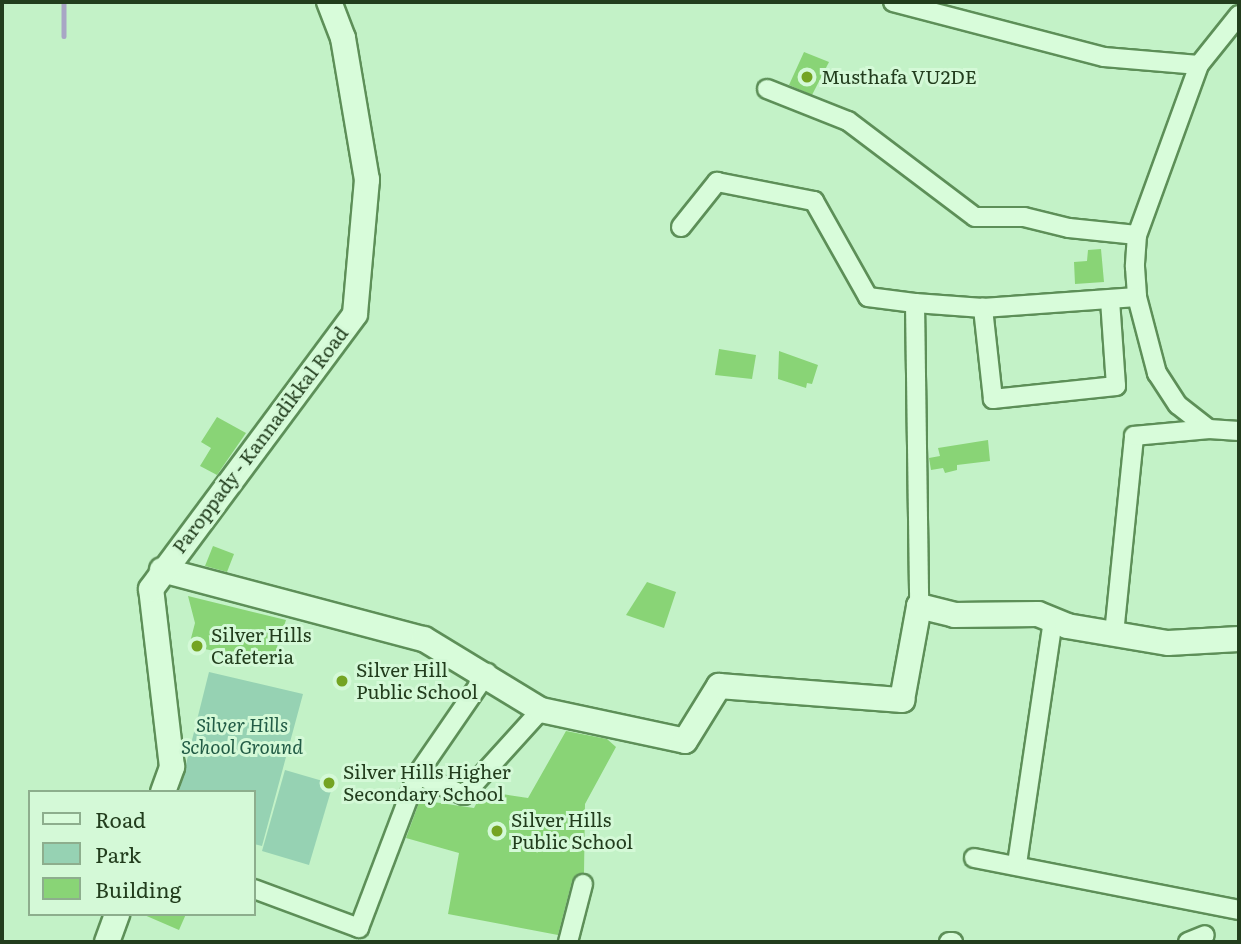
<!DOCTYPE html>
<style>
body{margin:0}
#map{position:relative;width:1241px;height:944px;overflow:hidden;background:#c3f2c7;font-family:Literata,serif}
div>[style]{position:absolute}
.green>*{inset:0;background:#96d2b3}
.stream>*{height:4.5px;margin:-2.25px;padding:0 2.25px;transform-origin:2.25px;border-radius:2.25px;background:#a8a6c5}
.building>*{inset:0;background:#89d476}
.roads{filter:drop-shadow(2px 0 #5d8f58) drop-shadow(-2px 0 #5d8f58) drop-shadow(0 2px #5d8f58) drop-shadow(0 -2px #5d8f58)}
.street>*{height:18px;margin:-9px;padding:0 9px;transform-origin:9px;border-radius:9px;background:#d8fcda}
.secondary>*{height:24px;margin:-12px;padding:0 12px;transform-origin:12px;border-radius:12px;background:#d8fcda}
.dots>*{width:19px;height:19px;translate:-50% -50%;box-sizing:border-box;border:4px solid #d4f9d7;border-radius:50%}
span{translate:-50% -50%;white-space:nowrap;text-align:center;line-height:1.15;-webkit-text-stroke:6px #d4f9d7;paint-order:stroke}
.poi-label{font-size:19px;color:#223d1d}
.left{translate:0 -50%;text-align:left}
.street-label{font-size:19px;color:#223d1d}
.park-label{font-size:19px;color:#225c46;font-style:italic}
.frame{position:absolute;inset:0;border:4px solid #223d1d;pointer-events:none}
.legend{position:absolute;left:28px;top:790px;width:228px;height:126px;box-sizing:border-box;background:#d4f9d7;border:2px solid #8dae8d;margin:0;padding:9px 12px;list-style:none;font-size:21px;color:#223d1d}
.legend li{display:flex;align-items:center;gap:14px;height:35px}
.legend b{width:35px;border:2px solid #8dae8d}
</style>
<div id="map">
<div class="green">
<i style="clip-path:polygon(209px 672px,303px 694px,262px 846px,254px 844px,254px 792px,179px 792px)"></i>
<i style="clip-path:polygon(285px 770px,333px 784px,309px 865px,262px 851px)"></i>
</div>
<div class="stream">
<i style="left:64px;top:2px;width:34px;rotate:90deg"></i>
</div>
<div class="building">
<i style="clip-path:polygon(804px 52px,829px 62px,812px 95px,789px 85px)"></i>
<i style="clip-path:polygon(1101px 249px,1104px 282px,1075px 284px,1074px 262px,1087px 261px,1088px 250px)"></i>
<i style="clip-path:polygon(719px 349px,756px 355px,752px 379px,715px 375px)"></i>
<i style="clip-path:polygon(779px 351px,818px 365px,812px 384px,807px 383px,806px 388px,778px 379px)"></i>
<i style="clip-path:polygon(217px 417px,246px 433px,217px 475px,200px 466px,211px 448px,201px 442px)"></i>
<i style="clip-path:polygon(988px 440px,990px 461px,957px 465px,957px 470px,945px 473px,943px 468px,931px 470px,929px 458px,940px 456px,938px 448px)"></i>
<i style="clip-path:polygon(213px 546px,234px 554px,227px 572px,205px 566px)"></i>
<i style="clip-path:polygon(647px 582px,676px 592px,664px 628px,626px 615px)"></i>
<i style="clip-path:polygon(188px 596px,286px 620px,272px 662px,189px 646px,195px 623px)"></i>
<i style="clip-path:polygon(566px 731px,607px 739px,616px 747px,585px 804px,584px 873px,572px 881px,558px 935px,448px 914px,459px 853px,406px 838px,420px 800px,474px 808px,483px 791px,528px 798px)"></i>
<i style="clip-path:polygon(142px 914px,186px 914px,179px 930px)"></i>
</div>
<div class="roads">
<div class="street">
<i style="left:893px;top:2px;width:218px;rotate:14.6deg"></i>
<i style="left:1104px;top:57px;width:95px;rotate:4.8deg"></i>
<i style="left:1239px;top:15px;width:64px;rotate:128.7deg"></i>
<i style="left:1199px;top:65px;width:181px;rotate:110deg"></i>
<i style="left:1137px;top:235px;width:32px;rotate:94deg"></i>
<i style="left:1135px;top:267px;width:30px;rotate:86deg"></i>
<i style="left:1137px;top:297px;width:79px;rotate:75.3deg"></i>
<i style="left:1157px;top:373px;width:38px;rotate:57deg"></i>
<i style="left:1178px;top:405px;width:39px;rotate:38deg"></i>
<i style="left:1209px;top:429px;width:30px;rotate:4deg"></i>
<i style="left:767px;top:89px;width:87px;rotate:21.6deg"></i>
<i style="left:848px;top:121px;width:159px;rotate:37.1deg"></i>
<i style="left:975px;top:217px;width:49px"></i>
<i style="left:1024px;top:217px;width:46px;rotate:13.7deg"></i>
<i style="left:1069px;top:228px;width:68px;rotate:5.9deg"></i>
<i style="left:681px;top:227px;width:58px;rotate:-51.3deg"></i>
<i style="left:717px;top:182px;width:99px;rotate:11.1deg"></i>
<i style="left:814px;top:201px;width:110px;rotate:60.6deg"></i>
<i style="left:868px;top:297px;width:47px;rotate:7.3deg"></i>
<i style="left:915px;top:303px;width:303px;rotate:89.2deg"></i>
<i style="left:1110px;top:300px;width:86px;rotate:86deg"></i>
<i style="left:1116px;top:386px;width:124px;rotate:174deg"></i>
<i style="left:993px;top:399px;width:92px;rotate:-96.3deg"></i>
<i style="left:983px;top:308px;width:154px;rotate:-4.1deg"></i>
<i style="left:915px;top:303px;width:68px;rotate:4.2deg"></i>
<i style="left:1114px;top:634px;width:199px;rotate:-84.2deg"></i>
<i style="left:1134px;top:436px;width:75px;rotate:-5.3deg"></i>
<i style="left:417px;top:775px;width:51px;rotate:23.1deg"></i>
<i style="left:464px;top:795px;width:115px;rotate:-47.8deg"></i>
<i style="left:974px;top:858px;width:270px;rotate:11.1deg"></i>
<i style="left:1017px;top:864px;width:247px;rotate:-81.6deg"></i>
<i style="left:254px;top:889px;width:112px;rotate:20.4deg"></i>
<i style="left:359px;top:928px;width:164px;rotate:-69.2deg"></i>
<i style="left:417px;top:775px;width:124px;rotate:-55.5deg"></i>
<i style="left:568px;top:942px;width:60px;rotate:-75.5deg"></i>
<i style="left:949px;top:942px;width:4px"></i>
<i style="left:1188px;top:942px;width:18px;rotate:-22deg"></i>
</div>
<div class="secondary">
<i style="left:162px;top:570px;width:271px;rotate:14.8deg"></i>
<i style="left:424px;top:639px;width:137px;rotate:31.3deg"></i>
<i style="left:541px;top:710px;width:147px;rotate:12.1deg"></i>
<i style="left:685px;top:741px;width:65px;rotate:-58.3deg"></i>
<i style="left:719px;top:686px;width:184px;rotate:4.4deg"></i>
<i style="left:902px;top:700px;width:96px;rotate:-79.7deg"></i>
<i style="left:919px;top:606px;width:36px;rotate:14deg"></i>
<i style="left:954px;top:615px;width:84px;rotate:-0.7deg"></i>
<i style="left:1038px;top:614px;width:31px;rotate:22deg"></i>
<i style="left:1067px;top:626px;width:102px;rotate:9.6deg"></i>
<i style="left:1168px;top:643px;width:71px;rotate:-3.2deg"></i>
<i style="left:163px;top:792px;width:27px;rotate:-70deg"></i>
<i style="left:172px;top:767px;width:179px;rotate:-96.7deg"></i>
<i style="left:151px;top:589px;width:342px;rotate:-53.4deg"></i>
<i style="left:355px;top:314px;width:135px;rotate:-84.9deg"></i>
<i style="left:367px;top:180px;width:144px;rotate:-99.6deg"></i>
<i style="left:343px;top:38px;width:39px;rotate:-111deg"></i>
<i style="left:107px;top:942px;width:30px;rotate:-70deg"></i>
</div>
</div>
<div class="dots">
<i style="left:807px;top:77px;background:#74a422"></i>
<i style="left:197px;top:646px;background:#74a422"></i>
<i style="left:342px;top:681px;background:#74a422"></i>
<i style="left:329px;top:783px;background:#74a422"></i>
<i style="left:497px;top:831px;background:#74a422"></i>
</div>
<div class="poi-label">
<span class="left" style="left:821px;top:77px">Musthafa VU2DE</span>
<span class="left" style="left:211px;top:646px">Silver Hills<br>Cafeteria</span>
<span class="left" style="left:356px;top:681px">Silver Hill<br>Public School</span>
<span class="left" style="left:343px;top:783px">Silver Hills Higher<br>Secondary School</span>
<span class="left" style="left:511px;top:831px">Silver Hills<br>Public School</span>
</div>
<div class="street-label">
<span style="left:260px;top:440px;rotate:-53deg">Paroppady - Kannadikkal Road</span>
</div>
<div class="park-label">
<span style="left:242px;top:736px">Silver Hills<br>School Ground</span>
</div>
<div class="frame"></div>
<ul class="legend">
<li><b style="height:9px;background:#d8fcda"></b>Road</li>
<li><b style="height:19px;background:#96d2b3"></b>Park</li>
<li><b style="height:19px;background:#89d476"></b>Building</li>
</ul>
</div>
